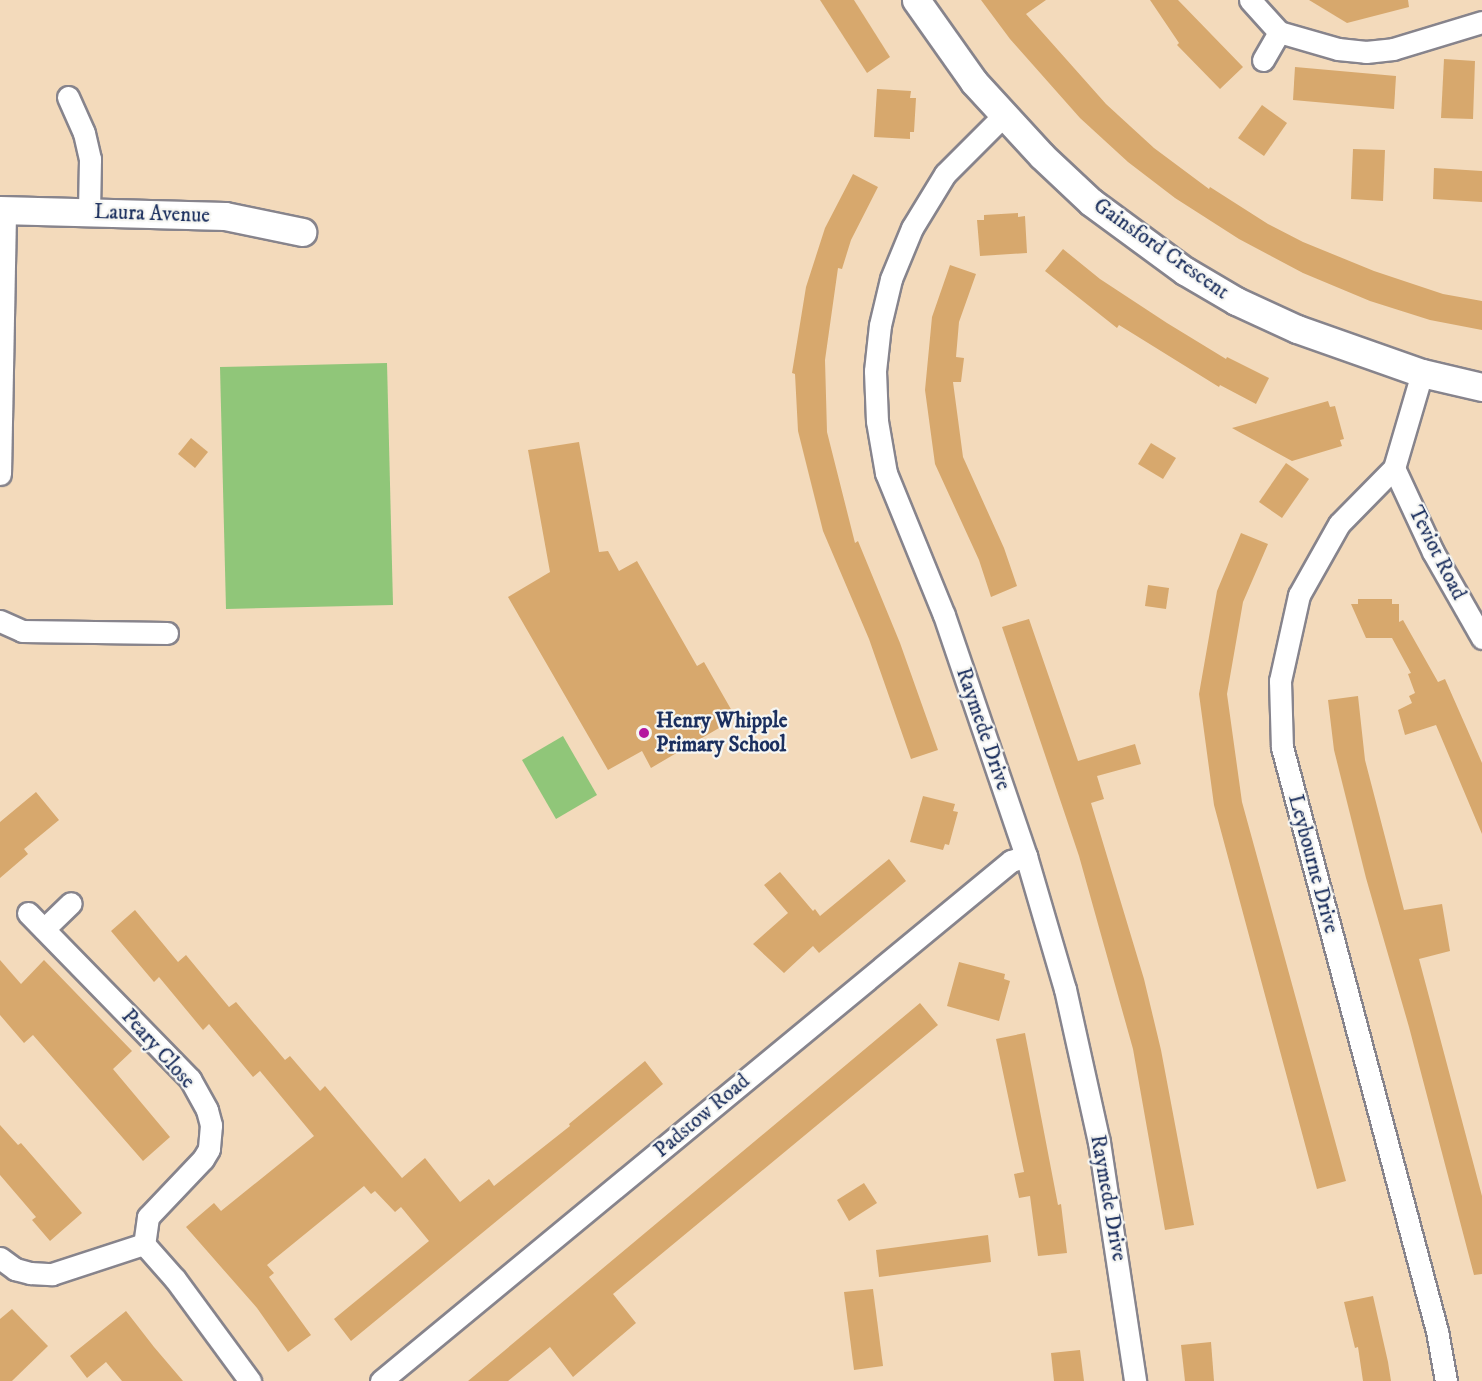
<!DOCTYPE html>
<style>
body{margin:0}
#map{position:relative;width:1482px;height:1381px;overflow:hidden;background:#f3dabb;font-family:"IM FELL DW Pica",serif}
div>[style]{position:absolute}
.green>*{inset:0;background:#90c679}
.building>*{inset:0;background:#d7a86d}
.roads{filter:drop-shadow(2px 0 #87848c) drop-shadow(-2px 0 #87848c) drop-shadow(0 2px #87848c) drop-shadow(0 -2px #87848c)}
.minor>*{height:21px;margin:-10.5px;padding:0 10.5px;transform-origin:10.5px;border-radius:10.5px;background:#fff}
.tertiary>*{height:27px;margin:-13.5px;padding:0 13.5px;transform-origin:13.5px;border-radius:13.5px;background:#fff}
.dots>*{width:16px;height:16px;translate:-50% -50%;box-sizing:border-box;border:3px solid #f6f6f2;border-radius:50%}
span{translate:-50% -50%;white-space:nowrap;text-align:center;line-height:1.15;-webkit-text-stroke:4.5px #f6f6f2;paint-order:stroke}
.street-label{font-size:21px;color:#1b2f5e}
.poi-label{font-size:21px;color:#1b2f5e;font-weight:700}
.left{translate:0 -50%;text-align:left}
</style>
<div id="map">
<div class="green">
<i style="clip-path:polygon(387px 363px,393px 605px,226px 609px,220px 367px)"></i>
<i style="clip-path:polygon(563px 736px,597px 795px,556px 819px,522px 760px)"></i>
</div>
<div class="building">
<i style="clip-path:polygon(820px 0,854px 0,890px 57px,867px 73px)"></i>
<i style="clip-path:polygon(981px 0,1046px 0,1026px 14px,1106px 104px,1154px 148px,1209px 189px,1210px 187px,1268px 224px,1303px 242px,1374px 271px,1443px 294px,1482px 301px,1482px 330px,1430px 320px,1370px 301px,1303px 273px,1239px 239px,1175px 198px,1128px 162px,1080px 118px,1010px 39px)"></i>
<i style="clip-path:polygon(1150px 0,1178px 0,1243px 67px,1220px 89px,1177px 45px,1179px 43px)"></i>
<i style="clip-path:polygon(1309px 0,1408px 0,1409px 7px,1347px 23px)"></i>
<i style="clip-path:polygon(1444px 59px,1475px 61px,1473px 119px,1441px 118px)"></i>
<i style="clip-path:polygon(1295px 67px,1396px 76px,1394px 109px,1293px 100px)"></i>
<i style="clip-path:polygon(877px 89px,911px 91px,910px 98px,916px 98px,914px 132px,910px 132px,910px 139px,874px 137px)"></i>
<i style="clip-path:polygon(1262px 105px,1287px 123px,1264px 156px,1238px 138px)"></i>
<i style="clip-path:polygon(1353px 149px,1385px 150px,1383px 201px,1351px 199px)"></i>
<i style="clip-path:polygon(1434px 168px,1482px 171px,1482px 202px,1433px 199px)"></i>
<i style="clip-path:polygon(853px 174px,878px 187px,851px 240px,842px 269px,838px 268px,825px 360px,827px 432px,855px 543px,858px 541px,900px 643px,938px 750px,911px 759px,869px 639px,823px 531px,798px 431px,795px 374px,792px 373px,806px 287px,825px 228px)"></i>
<i style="clip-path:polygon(1018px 213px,1018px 217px,1025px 216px,1027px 253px,980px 256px,977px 220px,984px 220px,984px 215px)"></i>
<i style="clip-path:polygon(1063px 249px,1100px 279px,1167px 323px,1226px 359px,1227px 357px,1269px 378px,1256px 404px,1220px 385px,1219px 387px,1119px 325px,1117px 328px,1045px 271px)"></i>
<i style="clip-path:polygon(950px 265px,976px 274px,959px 322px,956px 357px,964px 358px,961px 382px,953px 382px,963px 457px,1004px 548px,1017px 586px,991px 597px,979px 560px,935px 464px,925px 390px,932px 317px)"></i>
<i style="clip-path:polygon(1328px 401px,1330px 407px,1335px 406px,1344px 439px,1340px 440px,1342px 446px,1292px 461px,1232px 428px)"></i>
<i style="clip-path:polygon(191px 438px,208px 452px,195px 468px,178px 454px)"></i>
<i style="clip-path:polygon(579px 442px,599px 552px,608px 551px,619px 571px,637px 561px,697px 666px,704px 662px,736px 718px,651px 768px,642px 751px,608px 770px,508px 597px,550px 572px,528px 450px)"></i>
<i style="clip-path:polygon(1151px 443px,1176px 458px,1163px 479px,1138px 464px)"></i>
<i style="clip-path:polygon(1286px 463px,1309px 479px,1282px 518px,1259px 502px)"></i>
<i style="clip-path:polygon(1241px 533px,1268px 544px,1243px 602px,1227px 694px,1242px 802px,1346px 1181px,1317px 1189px,1214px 805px,1199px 694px,1217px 591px)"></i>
<i style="clip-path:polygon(1148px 585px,1169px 588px,1166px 609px,1145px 606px)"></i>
<i style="clip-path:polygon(1358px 599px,1392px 599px,1392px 604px,1399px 604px,1399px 622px,1403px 620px,1438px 682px,1445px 679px,1482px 763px,1482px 834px,1436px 725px,1405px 735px,1398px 710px,1412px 703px,1409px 696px,1415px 693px,1408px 674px,1411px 673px,1392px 638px,1366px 638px,1351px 604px,1358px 604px)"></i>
<i style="clip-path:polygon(1029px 619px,1078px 761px,1135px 744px,1141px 764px,1097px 776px,1104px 799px,1091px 803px,1144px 979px,1161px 1050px,1194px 1225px,1165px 1230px,1133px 1049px,1079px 856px,1002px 627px)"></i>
<i style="clip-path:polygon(1358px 696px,1365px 760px,1404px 910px,1442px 904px,1450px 951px,1419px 959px,1482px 1196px,1482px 1274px,1474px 1275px,1409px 1027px,1366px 878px,1334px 750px,1328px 700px)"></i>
<i style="clip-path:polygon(36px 792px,59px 820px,24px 849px,28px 854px,0 878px,0 822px)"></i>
<i style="clip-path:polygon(923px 796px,955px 804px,953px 811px,958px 812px,949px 845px,945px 844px,943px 850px,910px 842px)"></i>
<i style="clip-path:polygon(889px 859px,906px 881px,819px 953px,813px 946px,784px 973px,753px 944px,788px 913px,764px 885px,780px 872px,813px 911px,815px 909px,820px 916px)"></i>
<i style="clip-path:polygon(135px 910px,178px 962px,186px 955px,229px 1007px,236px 1002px,285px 1060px,290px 1056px,320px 1091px,325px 1086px,402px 1178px,425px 1158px,460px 1202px,489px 1179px,494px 1186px,570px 1126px,569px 1124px,645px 1061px,663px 1084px,351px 1341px,334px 1319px,429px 1241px,401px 1207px,395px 1212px,375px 1191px,371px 1194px,364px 1186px,267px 1265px,274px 1273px,269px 1277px,311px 1335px,288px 1352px,257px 1308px,186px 1227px,214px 1203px,221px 1211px,314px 1136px,260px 1071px,253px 1077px,209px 1024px,203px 1030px,159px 977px,154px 982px,111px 931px)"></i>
<i style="clip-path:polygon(0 960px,21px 984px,44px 960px,132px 1051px,113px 1069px,170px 1137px,143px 1161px,33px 1035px,24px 1043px,0 1015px)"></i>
<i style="clip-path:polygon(959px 962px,1005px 974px,1004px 979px,1010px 981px,999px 1021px,947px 1006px)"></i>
<i style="clip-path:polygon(920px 1003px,938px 1025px,613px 1294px,636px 1323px,573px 1377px,550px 1347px,508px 1381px,468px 1381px)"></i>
<i style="clip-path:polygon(1025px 1033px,1058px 1205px,1061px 1204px,1067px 1253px,1038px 1256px,1030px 1196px,1019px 1198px,1014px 1174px,1024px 1172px,996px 1039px)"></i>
<i style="clip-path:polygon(0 1125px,18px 1145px,21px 1143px,82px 1213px,50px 1241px,32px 1220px,36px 1217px,0 1175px)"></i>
<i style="clip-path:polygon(864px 1183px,877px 1203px,849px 1221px,837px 1200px)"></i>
<i style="clip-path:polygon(988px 1235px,991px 1262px,879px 1277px,876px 1250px)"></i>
<i style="clip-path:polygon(873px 1289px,883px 1366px,854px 1370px,844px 1292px)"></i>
<i style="clip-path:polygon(1373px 1296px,1388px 1362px,1391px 1381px,1363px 1381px,1358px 1347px,1355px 1348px,1344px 1302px)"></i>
<i style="clip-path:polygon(12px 1309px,48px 1346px,12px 1381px,0 1381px,0 1319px)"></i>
<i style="clip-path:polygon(126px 1311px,154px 1347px,183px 1381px,122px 1381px,106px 1362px,87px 1378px,70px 1356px)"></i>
<i style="clip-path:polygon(1211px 1342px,1214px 1381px,1185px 1381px,1181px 1345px)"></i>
<i style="clip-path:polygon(1080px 1350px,1084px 1381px,1054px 1381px,1051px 1353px)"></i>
</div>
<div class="roads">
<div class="minor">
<i style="left:1250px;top:0;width:43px;rotate:47.8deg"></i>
<i style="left:1279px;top:32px;width:61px;rotate:16.1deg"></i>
<i style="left:1338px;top:49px;width:28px;rotate:6deg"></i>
<i style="left:1366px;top:52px;width:27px;rotate:-6deg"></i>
<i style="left:1393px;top:49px;width:93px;rotate:-16.9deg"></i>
<i style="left:1263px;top:60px;width:32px;rotate:-60deg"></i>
<i style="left:68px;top:97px;width:39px;rotate:66deg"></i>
<i style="left:84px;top:133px;width:27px;rotate:77deg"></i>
<i style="left:90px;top:159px;width:53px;rotate:91.1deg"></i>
<i style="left:1003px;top:116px;width:82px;rotate:135deg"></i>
<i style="left:945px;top:174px;width:63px;rotate:121.4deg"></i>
<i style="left:912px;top:228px;width:55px;rotate:112.4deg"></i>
<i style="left:891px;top:279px;width:47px;rotate:103.4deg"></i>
<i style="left:880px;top:325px;width:46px;rotate:96.2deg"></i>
<i style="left:875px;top:371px;width:50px;rotate:87.7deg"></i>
<i style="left:877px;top:421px;width:53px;rotate:80.2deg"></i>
<i style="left:886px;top:473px;width:153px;rotate:67.8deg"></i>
<i style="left:944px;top:615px;width:255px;rotate:71.2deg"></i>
<i style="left:1026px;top:856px;width:139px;rotate:73.7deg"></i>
<i style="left:1065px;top:989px;width:157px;rotate:77.5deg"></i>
<i style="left:1099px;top:1142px;width:242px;rotate:81.4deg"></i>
<i style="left:1422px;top:373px;width:99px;rotate:106.4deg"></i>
<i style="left:1394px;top:468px;width:78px;rotate:134.5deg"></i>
<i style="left:1339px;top:524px;width:81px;rotate:119.4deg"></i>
<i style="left:1299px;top:595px;width:88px;rotate:102.5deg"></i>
<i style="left:1280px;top:681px;width:66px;rotate:88.3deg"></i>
<i style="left:1282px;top:747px;width:604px;rotate:75.14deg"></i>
<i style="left:1437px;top:1331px;width:51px;rotate:79.8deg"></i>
<i style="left:1394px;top:468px;width:93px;rotate:65.1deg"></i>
<i style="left:1433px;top:552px;width:99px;rotate:60.3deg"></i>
<i style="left:0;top:474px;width:264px;rotate:-88.9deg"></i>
<i style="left:0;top:621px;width:24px;rotate:24deg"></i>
<i style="left:22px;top:631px;width:145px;rotate:0.8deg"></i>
<i style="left:28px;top:913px;width:232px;rotate:45.7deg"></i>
<i style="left:190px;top:1079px;width:35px;rotate:61deg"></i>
<i style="left:207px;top:1110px;width:16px;rotate:75deg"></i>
<i style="left:211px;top:1125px;width:24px;rotate:95deg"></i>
<i style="left:209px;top:1149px;width:12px;rotate:121deg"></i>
<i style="left:203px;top:1159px;width:80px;rotate:133.5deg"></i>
<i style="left:148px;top:1217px;width:27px;rotate:98deg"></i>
<i style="left:44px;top:929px;width:37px;rotate:-44deg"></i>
<i style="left:144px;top:1244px;width:47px;rotate:48.5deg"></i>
<i style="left:175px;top:1279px;width:127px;rotate:53.7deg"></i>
<i style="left:0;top:1258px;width:19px;rotate:36deg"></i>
<i style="left:15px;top:1269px;width:16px;rotate:15deg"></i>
<i style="left:30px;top:1273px;width:22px;rotate:3deg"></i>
<i style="left:52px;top:1274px;width:97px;rotate:-18.1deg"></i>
<i style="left:381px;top:1381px;width:817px;rotate:-39.54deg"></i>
<i style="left:1011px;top:861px;width:16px;rotate:-18deg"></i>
</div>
<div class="tertiary">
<i style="left:916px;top:0;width:100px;rotate:54.7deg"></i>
<i style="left:974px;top:82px;width:100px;rotate:47.4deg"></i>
<i style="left:1042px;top:156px;width:67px;rotate:43.2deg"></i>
<i style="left:1091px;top:202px;width:117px;rotate:36.3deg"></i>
<i style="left:1185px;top:271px;width:59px;rotate:30.5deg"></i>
<i style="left:1236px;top:301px;width:67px;rotate:24.7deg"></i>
<i style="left:1297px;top:329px;width:133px;rotate:19.4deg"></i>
<i style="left:1422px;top:373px;width:62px;rotate:13.1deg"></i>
<i style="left:0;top:210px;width:225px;rotate:1.5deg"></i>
<i style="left:225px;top:216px;width:79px;rotate:11.7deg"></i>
</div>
</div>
<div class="dots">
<i style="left:644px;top:733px;background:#b5179e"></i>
</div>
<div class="street-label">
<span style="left:152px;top:214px;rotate:2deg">Laura Avenue</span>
<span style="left:1161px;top:249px;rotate:35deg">Gainsford Crescent</span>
<span style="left:1437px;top:553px;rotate:63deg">Teviot Road</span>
<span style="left:983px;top:729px;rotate:71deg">Raymede Drive</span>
<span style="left:1313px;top:864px;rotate:75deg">Leybourne Drive</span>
<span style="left:158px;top:1049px;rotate:48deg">Peary Close</span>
<span style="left:702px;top:1116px;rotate:-40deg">Padstow Road</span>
<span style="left:1108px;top:1198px;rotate:80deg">Raymede Drive</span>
</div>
<div class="poi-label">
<span class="left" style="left:656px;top:733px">Henry Whipple<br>Primary School</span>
</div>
</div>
